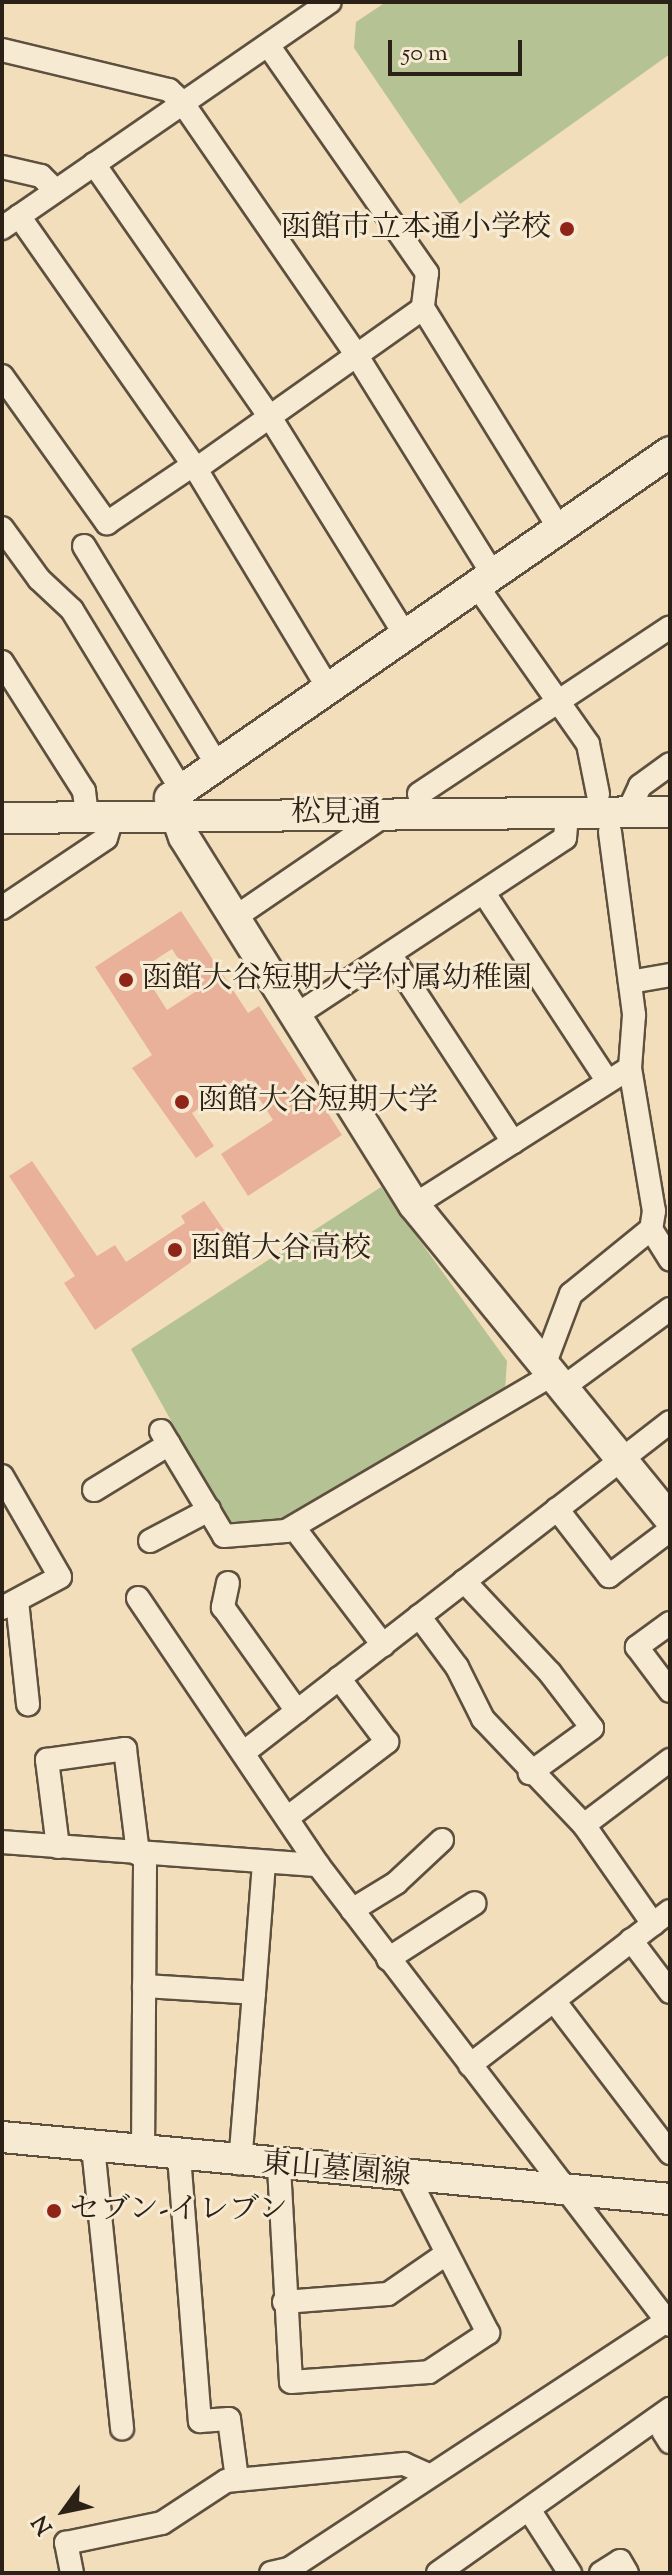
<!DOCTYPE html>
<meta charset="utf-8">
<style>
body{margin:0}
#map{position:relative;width:672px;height:2575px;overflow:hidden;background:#f3debb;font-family:"Sorts Mill Goudy","Noto Serif JP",serif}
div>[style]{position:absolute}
.green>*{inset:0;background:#b5c294}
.building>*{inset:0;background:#e9b199}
.roads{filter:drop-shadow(2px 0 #5e503f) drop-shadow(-2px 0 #5e503f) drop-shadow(0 2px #5e503f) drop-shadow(0 -2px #5e503f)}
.street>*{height:22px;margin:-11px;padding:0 11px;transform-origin:11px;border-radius:11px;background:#f7ead3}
.secondary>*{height:30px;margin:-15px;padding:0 15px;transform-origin:15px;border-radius:15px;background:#f7ead3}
.dots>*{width:22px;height:22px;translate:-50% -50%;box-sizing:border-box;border:4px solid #f7ead3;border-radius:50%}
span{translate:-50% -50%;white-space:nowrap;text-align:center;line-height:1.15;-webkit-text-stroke:6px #f7ead3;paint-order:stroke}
.poi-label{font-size:30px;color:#2c2116}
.right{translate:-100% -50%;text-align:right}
.left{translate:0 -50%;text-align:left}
.street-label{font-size:30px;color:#2c2116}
.frame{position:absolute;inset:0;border:4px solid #2c2116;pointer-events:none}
.north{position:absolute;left:24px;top:2471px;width:80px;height:80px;-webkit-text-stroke:6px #f7ead3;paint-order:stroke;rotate:237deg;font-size:22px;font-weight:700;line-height:32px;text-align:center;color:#2c2116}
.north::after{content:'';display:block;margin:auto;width:28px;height:36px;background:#2c2116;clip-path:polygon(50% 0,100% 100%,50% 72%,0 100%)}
.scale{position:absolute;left:388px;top:40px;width:134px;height:36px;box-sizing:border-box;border:4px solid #2c2116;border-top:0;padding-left:10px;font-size:24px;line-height:28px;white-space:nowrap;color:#2c2116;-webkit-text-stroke:6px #f7ead3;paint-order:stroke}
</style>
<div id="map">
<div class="green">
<i style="clip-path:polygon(386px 2px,670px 2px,670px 54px,460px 204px,354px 48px,356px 22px)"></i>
<i style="clip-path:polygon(381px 1187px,507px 1361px,505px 1390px,285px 1524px,230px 1526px,131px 1349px)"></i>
</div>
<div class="building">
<i style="clip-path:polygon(evenodd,181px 911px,248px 1013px,259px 1006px,342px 1135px,248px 1196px,221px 1154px,273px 1120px,246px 1078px,192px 1113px,214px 1146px,196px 1158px,132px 1068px,152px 1055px,95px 967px,181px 911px,172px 949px,198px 990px,167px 1010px,141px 969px,172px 949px)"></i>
<i style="clip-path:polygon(32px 1161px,97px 1256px,115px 1245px,126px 1262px,185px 1223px,181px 1216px,204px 1201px,228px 1236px,95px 1330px,64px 1283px,75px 1276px,9px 1176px)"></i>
</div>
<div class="roads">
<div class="street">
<i style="left:268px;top:45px;width:278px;rotate:55.1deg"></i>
<i style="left:427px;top:273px;width:35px;rotate:97deg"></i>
<i style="left:423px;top:308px;width:259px;rotate:58.3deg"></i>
<i style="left:2px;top:50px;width:172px;rotate:13.5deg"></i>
<i style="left:169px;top:90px;width:18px;rotate:43deg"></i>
<i style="left:182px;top:102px;width:308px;rotate:55.4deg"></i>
<i style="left:357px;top:356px;width:256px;rotate:58.1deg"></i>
<i style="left:94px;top:164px;width:308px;rotate:55.2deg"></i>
<i style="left:270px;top:417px;width:256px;rotate:58.2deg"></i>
<i style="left:2px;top:167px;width:40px;rotate:13deg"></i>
<i style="left:41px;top:176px;width:20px;rotate:45deg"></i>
<i style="left:19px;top:216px;width:309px;rotate:55deg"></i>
<i style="left:196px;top:469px;width:256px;rotate:58.9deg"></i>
<i style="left:2px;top:228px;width:398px;rotate:-34.6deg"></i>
<i style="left:2px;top:376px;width:181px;rotate:54.5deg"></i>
<i style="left:107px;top:523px;width:104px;rotate:-34deg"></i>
<i style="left:196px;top:469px;width:278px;rotate:-35.3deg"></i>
<i style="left:2px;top:528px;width:63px;rotate:54deg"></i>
<i style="left:39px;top:579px;width:45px;rotate:43.2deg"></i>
<i style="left:72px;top:610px;width:197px;rotate:58.7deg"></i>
<i style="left:84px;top:546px;width:242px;rotate:58.7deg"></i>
<i style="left:477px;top:586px;width:193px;rotate:54.9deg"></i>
<i style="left:588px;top:744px;width:51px;rotate:78.7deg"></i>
<i style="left:2px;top:662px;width:153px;rotate:57.6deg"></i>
<i style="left:84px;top:791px;width:25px;rotate:83deg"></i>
<i style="left:419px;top:794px;width:301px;rotate:-33.6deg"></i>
<i style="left:628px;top:812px;width:29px;rotate:-65deg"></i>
<i style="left:640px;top:786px;width:37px;rotate:-36deg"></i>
<i style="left:610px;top:832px;width:185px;rotate:82.5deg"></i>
<i style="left:634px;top:1015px;width:53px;rotate:94.3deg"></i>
<i style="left:630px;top:1068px;width:145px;rotate:80.5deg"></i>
<i style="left:654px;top:1211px;width:18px;rotate:99deg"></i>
<i style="left:651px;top:1229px;width:36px;rotate:58deg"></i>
<i style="left:484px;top:893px;width:224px;rotate:56.7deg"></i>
<i style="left:2px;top:908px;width:125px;rotate:-33.9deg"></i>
<i style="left:106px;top:838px;width:24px;rotate:-73deg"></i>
<i style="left:234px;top:918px;width:186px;rotate:-34.3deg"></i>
<i style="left:390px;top:954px;width:225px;rotate:56.8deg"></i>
<i style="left:630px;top:982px;width:41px;rotate:-9.9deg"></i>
<i style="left:295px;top:1016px;width:323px;rotate:-33.4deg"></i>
<i style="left:565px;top:838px;width:25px;rotate:-85deg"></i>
<i style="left:414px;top:1205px;width:256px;rotate:-32.4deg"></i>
<i style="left:545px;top:1363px;width:74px;rotate:-69.4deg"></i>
<i style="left:571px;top:1294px;width:103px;rotate:-39.1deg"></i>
<i style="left:565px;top:1386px;width:130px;rotate:-36.3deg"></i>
<i style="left:161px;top:1431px;width:122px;rotate:59deg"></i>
<i style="left:224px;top:1536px;width:62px;rotate:-4.6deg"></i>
<i style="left:286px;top:1531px;width:311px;rotate:-30.4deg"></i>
<i style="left:2px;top:1476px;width:116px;rotate:60.1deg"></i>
<i style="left:60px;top:1577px;width:66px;rotate:151.9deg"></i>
<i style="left:94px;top:1490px;width:88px;rotate:-31.5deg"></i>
<i style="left:557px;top:1509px;width:85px;rotate:52.2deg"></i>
<i style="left:609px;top:1576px;width:76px;rotate:-37deg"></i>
<i style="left:295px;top:1529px;width:146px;rotate:52.8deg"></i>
<i style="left:150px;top:1541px;width:67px;rotate:-27.7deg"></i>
<i style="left:464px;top:1581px;width:126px;rotate:46.9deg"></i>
<i style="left:550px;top:1673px;width:69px;rotate:52.6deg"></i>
<i style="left:592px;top:1728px;width:77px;rotate:144deg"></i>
<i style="left:228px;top:1583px;width:25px;rotate:102deg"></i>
<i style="left:223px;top:1607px;width:128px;rotate:54.6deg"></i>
<i style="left:138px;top:1598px;width:322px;rotate:56deg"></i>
<i style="left:318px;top:1865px;width:579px;rotate:52.58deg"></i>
<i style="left:17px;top:1601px;width:104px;rotate:83.9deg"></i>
<i style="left:419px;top:1616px;width:64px;rotate:53.3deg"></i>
<i style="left:457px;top:1667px;width:58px;rotate:63.4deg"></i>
<i style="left:483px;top:1719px;width:146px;rotate:46.4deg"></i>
<i style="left:584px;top:1825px;width:121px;rotate:55.1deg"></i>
<i style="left:670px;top:1623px;width:41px;rotate:144deg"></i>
<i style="left:637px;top:1647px;width:55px;rotate:53.1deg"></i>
<i style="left:243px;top:1753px;width:540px;rotate:-37.78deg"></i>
<i style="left:287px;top:1818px;width:126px;rotate:-37.2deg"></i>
<i style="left:387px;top:1742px;width:80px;rotate:-126.9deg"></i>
<i style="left:584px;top:1825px;width:108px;rotate:-37.1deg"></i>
<i style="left:2px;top:1842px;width:317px;rotate:4.2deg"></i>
<i style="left:58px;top:1847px;width:88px;rotate:-97.2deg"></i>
<i style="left:47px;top:1760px;width:79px;rotate:-8deg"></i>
<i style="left:125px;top:1749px;width:106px;rotate:82.9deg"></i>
<i style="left:352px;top:1910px;width:52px;rotate:-31.5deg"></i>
<i style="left:396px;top:1883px;width:63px;rotate:-43.1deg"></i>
<i style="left:631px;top:1940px;width:65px;rotate:53.1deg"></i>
<i style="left:388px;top:1959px;width:103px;rotate:-32.8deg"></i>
<i style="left:144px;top:1986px;width:110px;rotate:3.6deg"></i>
<i style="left:254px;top:1993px;width:171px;rotate:94.7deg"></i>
<i style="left:254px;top:1993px;width:131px;rotate:-85.6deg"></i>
<i style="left:555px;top:2002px;width:190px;rotate:52.7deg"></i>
<i style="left:470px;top:2065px;width:252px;rotate:-37.6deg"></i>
<i style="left:93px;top:2147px;width:283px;rotate:84.1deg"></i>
<i style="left:143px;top:2153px;width:299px;rotate:-89.6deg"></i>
<i style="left:179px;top:2156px;width:266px;rotate:85.5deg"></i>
<i style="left:200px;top:2421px;width:29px;rotate:-4deg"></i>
<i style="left:229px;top:2419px;width:61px;rotate:82.4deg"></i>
<i style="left:279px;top:2167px;width:215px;rotate:86.8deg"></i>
<i style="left:291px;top:2382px;width:138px;rotate:-4.1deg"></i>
<i style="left:429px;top:2372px;width:71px;rotate:-33.5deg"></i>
<i style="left:488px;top:2333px;width:175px;rotate:-117.1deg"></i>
<i style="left:284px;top:2302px;width:104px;rotate:-4.4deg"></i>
<i style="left:388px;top:2294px;width:70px;rotate:-34.6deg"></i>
<i style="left:663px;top:2431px;width:13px;rotate:58deg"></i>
<i style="left:530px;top:2511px;width:74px;rotate:57.2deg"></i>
<i style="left:72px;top:2573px;width:31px;rotate:-101deg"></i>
<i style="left:66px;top:2543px;width:98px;rotate:-11.8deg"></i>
<i style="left:162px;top:2523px;width:77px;rotate:-33.3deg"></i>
<i style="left:226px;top:2481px;width:179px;rotate:-5.5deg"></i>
<i style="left:404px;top:2464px;width:27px;rotate:24deg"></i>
<i style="left:271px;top:2573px;width:18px;rotate:-13deg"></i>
<i style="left:289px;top:2569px;width:451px;rotate:-33.3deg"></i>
<i style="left:438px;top:2573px;width:284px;rotate:-35.3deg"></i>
<i style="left:601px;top:2573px;width:22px;rotate:-32deg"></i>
<i style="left:620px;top:2561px;width:14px;rotate:60deg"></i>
</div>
<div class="secondary">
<i style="left:670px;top:452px;width:608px;rotate:145.32deg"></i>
<i style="left:170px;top:798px;width:41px;rotate:70.3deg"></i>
<i style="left:184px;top:837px;width:434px;rotate:58deg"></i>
<i style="left:414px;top:1205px;width:405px;rotate:50.8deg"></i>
<i style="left:2px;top:818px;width:668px;rotate:-0.51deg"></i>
<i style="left:2px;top:2137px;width:671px;rotate:5.3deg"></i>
</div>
</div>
<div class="dots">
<i style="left:567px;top:229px;background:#8f2418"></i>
<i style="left:126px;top:980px;background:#8f2418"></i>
<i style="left:182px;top:1102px;background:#8f2418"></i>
<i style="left:175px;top:1250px;background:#8f2418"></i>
<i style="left:54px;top:2211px;background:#8f2418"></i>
</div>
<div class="poi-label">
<span class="right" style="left:551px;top:229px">函館市立本通小学校</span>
<span class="left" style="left:142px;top:980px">函館大谷短期大学付属幼稚園</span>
<span class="left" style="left:198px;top:1102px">函館大谷短期大学</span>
<span class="left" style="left:191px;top:1250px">函館大谷高校</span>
<span class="left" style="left:70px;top:2211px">セブン-イレブン</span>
</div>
<div class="street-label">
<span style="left:336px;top:814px">松見通</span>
<span style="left:336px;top:2171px;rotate:5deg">東山墓園線</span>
</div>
<div class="frame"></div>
<div class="north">N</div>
<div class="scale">50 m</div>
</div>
